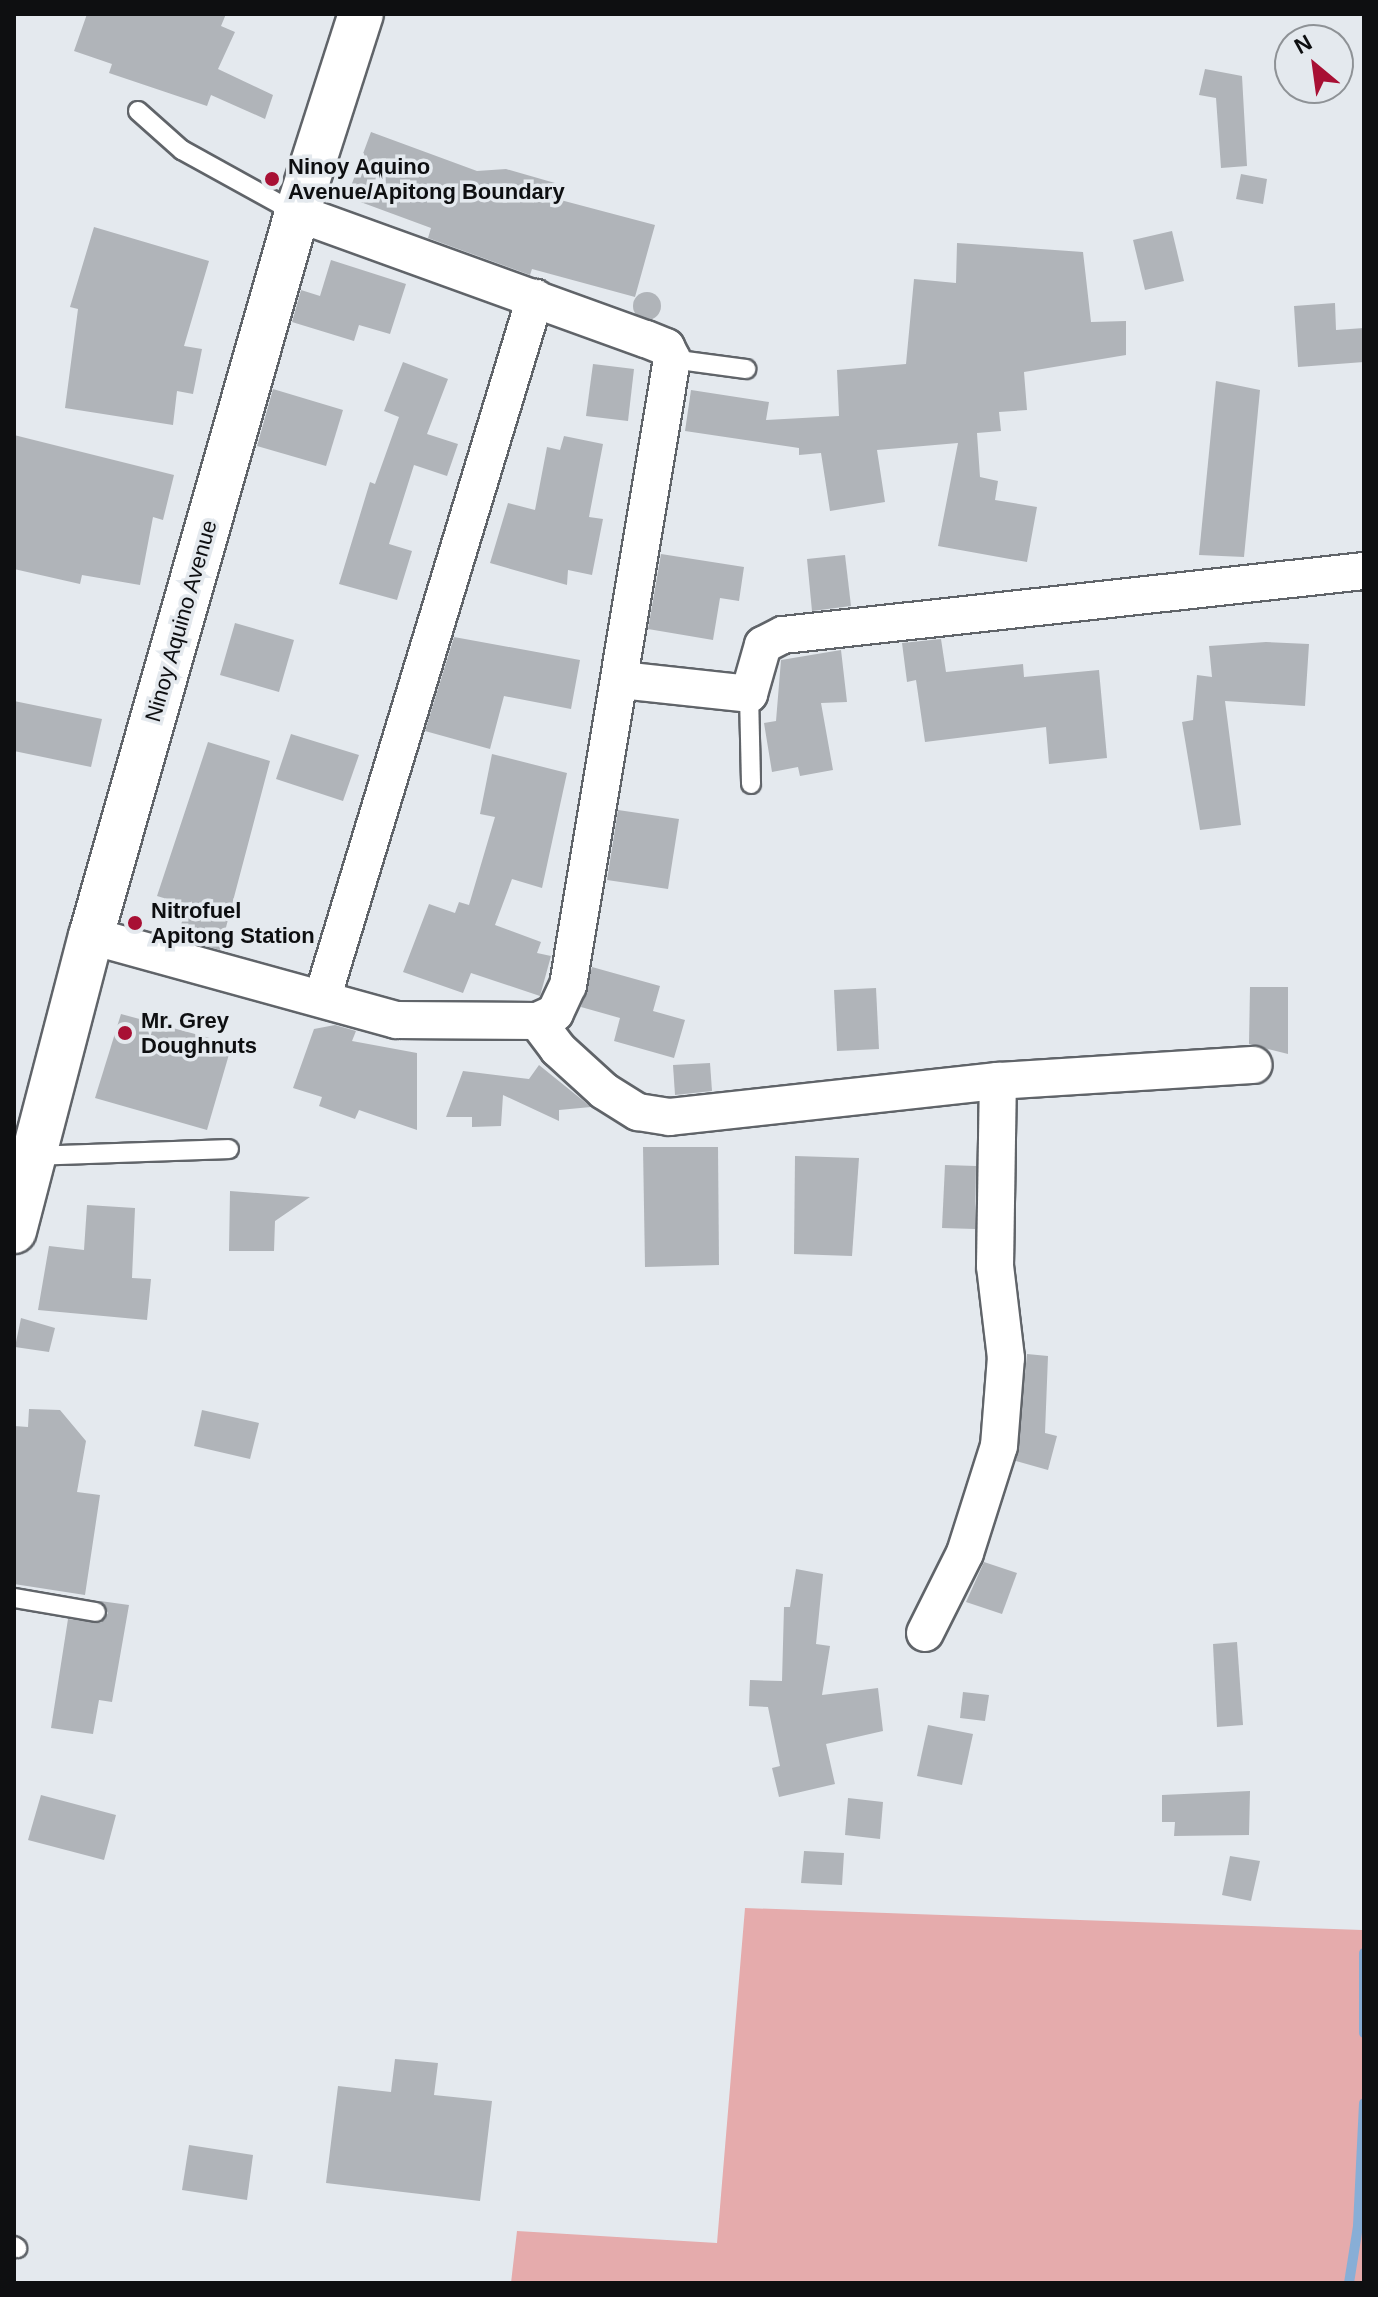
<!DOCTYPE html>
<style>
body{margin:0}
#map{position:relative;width:1378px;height:2297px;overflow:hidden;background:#e4e9ee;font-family:Arial,sans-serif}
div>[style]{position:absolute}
.green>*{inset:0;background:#e5abac}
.stream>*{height:10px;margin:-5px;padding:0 5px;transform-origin:5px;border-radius:5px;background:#88aed6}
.building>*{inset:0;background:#b0b4b9}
.round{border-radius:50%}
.roads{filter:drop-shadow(2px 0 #606469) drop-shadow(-2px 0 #606469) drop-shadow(0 2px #606469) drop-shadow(0 -2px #606469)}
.lane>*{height:18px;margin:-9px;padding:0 9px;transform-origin:9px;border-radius:9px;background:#fff}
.street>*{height:36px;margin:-18px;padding:0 18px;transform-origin:18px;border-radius:18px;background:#fff}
.secondary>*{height:44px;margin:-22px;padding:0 22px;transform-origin:22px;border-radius:22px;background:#fff}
.dots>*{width:22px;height:22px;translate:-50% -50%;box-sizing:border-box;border:4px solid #e4e9ee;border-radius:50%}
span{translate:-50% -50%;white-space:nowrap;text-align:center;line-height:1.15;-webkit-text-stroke:7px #e4e9ee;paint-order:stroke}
.poi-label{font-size:22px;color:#0e0f11;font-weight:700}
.left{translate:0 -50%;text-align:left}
.street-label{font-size:22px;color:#0e0f11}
.frame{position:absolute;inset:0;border:16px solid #0e0f11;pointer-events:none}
.north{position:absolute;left:1274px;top:24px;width:80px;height:80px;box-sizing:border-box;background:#e4e9ee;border:2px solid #8e9296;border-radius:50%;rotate:331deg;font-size:22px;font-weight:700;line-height:32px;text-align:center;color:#0e0f11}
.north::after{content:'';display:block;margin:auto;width:28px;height:36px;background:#a81034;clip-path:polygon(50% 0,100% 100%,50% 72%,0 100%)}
</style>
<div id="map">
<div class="green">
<i style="clip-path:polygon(745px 1908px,1362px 1930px,1364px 1914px,1364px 2283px,511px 2283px,517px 2231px,717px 2243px)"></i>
</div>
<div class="stream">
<i style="left:1364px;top:1953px;width:80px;rotate:90deg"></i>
<i style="left:1349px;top:2283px;width:58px;rotate:-81deg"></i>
<i style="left:1358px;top:2226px;width:123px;rotate:-87.2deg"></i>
</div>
<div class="building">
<i style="clip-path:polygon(87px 14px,226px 14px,221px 26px,235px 32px,218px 69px,273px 95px,265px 119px,211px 95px,207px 106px,109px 73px,112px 64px,74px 51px)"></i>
<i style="clip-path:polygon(1205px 69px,1242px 76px,1247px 166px,1221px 168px,1216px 98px,1199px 95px)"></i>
<i style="clip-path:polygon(371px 132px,477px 171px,506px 169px,555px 183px,553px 198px,655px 225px,635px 297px,532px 269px,530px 275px,428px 238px,431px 228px,347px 197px)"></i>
<i style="clip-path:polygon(1241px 174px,1267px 179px,1263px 204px,1236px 199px)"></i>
<i style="clip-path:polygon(94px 227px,209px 261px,184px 346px,202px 349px,193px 394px,177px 391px,173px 425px,65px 408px,78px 309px,70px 307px)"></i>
<i style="clip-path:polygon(1172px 231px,1184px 281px,1145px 290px,1133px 240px)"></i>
<i style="clip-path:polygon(957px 243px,1083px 252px,1091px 322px,1126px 321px,1126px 355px,1024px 372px,1027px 410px,999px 412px,1001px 431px,977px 433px,980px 477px,998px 481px,995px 500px,1037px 507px,1027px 562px,938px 546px,958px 443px,877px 450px,885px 502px,830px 511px,821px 453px,799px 455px,799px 448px,685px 431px,691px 390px,769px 402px,766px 420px,839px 416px,837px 370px,906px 364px,914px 279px,956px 283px)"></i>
<i style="clip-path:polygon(331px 260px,406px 284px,390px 334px,359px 325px,354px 341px,292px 322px,301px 290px,320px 296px)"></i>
<i class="round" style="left:633px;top:292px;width:28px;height:28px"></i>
<i style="clip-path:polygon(1335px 303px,1336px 330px,1364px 328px,1364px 362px,1298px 367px,1294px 306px)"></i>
<i style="clip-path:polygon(403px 362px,448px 379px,427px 434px,458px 444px,447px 476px,414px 465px,389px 544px,412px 551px,397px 600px,339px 584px,370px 482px,375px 484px,399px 417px,384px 411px)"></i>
<i style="clip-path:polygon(593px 364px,634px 369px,628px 421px,586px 416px)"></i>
<i style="clip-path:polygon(1216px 381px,1260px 390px,1244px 557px,1199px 555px)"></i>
<i style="clip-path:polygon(273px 389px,343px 410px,326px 466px,257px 446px)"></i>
<i style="clip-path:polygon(14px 435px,174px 475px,163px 520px,153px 517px,140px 585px,82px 575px,80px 584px,14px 569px)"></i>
<i style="clip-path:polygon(564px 436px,603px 444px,589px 517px,603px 519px,592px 575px,568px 570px,567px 585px,490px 563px,508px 503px,535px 510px,547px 447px,560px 450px)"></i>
<i style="clip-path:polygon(661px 554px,744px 567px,739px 601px,720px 598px,713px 640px,648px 629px)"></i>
<i style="clip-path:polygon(845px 555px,851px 606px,812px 611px,807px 559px)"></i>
<i style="clip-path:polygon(235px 623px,294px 640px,279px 692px,220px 675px)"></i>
<i style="clip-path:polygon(454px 637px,580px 660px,571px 709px,504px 696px,490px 749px,425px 731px)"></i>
<i style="clip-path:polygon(941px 639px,946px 672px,1023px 664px,1024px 677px,1099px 670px,1107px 758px,1049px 764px,1046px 727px,925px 742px,916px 680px,907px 682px,902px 643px)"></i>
<i style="clip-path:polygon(1266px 642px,1309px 644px,1305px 706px,1225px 701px,1241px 825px,1200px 830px,1182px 722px,1193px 720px,1197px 675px,1212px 677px,1209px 646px)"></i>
<i style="clip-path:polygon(841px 650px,847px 702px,821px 703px,833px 770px,800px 776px,798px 767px,772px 772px,764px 723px,776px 721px,781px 660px)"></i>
<i style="clip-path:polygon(14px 701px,102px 719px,91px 767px,14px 751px)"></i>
<i style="clip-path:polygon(291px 734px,359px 755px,343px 801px,276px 779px)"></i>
<i style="clip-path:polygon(208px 742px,270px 761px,220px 950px,177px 938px,187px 905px,157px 896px)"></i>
<i style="clip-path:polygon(492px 754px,567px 773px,542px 888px,512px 879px,495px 925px,541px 942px,537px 953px,551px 956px,540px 996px,471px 973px,463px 993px,403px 972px,429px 904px,455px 913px,459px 902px,469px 905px,495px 817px,480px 814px)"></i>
<i style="clip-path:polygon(618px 810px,679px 819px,668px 889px,607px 880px)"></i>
<i style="clip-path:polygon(592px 967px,660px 986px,653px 1011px,685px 1020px,674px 1058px,614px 1041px,620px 1018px,581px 1007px)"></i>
<i style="clip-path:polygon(1250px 987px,1288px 987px,1288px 1054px,1249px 1044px)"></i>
<i style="clip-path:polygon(876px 988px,879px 1049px,837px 1051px,834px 990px)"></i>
<i style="clip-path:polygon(121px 1014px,232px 1044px,207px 1130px,95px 1098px)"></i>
<i style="clip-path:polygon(335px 1025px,356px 1031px,352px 1041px,417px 1053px,417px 1130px,359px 1110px,355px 1119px,319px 1106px,322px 1097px,293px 1088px,314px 1029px)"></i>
<i style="clip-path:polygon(710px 1063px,712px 1091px,675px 1095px,673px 1065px)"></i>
<i style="clip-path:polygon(539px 1065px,591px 1107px,559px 1110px,559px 1121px,503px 1095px,501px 1126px,472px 1127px,472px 1117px,446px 1117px,463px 1071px,529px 1079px)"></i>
<i style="clip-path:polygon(643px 1147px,718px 1147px,719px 1265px,645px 1267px)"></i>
<i style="clip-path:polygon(795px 1156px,859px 1158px,852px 1256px,794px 1254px)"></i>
<i style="clip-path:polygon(945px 1165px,976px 1166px,975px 1229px,942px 1228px)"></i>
<i style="clip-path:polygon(230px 1191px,310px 1197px,275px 1221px,274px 1251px,229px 1251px)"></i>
<i style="clip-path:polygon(87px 1205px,135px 1208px,132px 1278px,151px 1279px,147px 1320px,38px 1310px,49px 1246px,84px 1250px)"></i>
<i style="clip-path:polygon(21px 1318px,55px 1328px,49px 1352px,15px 1347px)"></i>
<i style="clip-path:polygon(1027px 1354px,1048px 1356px,1045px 1433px,1057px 1436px,1048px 1470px,1016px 1461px)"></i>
<i style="clip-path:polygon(29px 1409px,60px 1410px,86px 1441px,77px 1492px,100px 1495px,85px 1595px,14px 1584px,14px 1426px,28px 1427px)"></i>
<i style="clip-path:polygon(202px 1410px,259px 1423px,250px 1459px,194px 1446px)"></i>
<i style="clip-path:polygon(984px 1562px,1017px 1573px,1002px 1614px,966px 1602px)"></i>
<i style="clip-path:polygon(796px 1569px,823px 1574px,816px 1644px,830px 1646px,822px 1695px,878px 1688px,883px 1731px,826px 1744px,835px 1784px,779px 1797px,772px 1768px,780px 1766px,768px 1707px,749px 1706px,750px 1680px,782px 1681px,784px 1607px,790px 1607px)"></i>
<i style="clip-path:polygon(100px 1601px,129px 1605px,112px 1702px,99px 1700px,93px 1734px,51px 1728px,68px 1619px,101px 1623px,108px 1613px)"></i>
<i style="clip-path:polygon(1237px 1642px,1243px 1725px,1217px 1727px,1213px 1644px)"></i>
<i style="clip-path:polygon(963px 1692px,989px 1695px,985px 1721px,960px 1718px)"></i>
<i style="clip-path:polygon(928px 1725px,973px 1734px,962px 1785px,917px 1776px)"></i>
<i style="clip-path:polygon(1250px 1791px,1249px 1835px,1174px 1836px,1175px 1822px,1162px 1822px,1162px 1795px)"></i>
<i style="clip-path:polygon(41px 1795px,116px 1815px,104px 1860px,28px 1840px)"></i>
<i style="clip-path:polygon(848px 1798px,883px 1802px,880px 1839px,845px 1835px)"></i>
<i style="clip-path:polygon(804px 1851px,844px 1853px,842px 1885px,801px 1883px)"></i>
<i style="clip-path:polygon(1230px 1856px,1260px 1861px,1251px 1901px,1222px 1895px)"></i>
<i style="clip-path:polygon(395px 2059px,438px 2063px,434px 2095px,492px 2101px,480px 2201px,326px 2183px,338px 2086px,391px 2092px)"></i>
<i style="clip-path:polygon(189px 2145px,253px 2155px,247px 2200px,182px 2190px)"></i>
</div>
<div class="roads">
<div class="lane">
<i style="left:138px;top:111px;width:59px;rotate:41.6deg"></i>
<i style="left:182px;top:150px;width:130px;rotate:28.9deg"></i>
<i style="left:672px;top:359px;width:75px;rotate:7.7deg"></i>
<i style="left:749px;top:694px;width:90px;rotate:88.7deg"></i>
<i style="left:33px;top:1156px;width:196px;rotate:-2deg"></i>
<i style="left:14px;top:1598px;width:83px;rotate:9.7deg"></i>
<i style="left:14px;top:2246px;width:4px;rotate:34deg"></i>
</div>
<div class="street">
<i style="left:297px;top:213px;width:371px;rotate:19.9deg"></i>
<i style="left:646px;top:339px;width:22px;rotate:22deg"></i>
<i style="left:666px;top:347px;width:13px;rotate:63deg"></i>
<i style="left:672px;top:359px;width:635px;rotate:99.43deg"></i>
<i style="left:568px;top:985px;width:31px;rotate:115deg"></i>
<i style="left:555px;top:1013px;width:20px;rotate:156deg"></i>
<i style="left:621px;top:680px;width:129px;rotate:6.2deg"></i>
<i style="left:749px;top:694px;width:51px;rotate:-74.1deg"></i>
<i style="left:763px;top:645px;width:22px;rotate:-27deg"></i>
<i style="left:783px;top:635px;width:585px;rotate:-6.29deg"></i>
<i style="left:91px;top:936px;width:316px;rotate:15.4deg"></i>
<i style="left:396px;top:1020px;width:141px;rotate:0.4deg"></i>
<i style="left:537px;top:1021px;width:35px;rotate:53deg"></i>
<i style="left:558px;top:1049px;width:62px;rotate:42.4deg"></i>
<i style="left:604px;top:1091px;width:40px;rotate:32deg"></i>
<i style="left:638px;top:1112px;width:32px;rotate:9deg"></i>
<i style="left:670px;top:1117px;width:330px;rotate:-6.3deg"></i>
<i style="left:998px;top:1081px;width:256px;rotate:-3.6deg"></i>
<i style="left:322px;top:999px;width:733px;rotate:-73.1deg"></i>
<i style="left:925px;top:1633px;width:89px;rotate:-63.4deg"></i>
<i style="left:965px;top:1553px;width:112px;rotate:-72.4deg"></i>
<i style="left:999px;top:1446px;width:88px;rotate:-85.5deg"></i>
<i style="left:1006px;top:1358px;width:93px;rotate:-96.8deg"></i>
<i style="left:995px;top:1266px;width:185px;rotate:-89.1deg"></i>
</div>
<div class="secondary">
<i style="left:14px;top:1231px;width:305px;rotate:-75.4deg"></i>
<i style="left:91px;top:936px;width:752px;rotate:-74.1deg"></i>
<i style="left:297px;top:213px;width:209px;rotate:-72.2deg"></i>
</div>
</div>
<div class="dots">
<i style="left:272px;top:179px;background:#a81034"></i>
<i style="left:135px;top:923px;background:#a81034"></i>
<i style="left:125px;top:1033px;background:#a81034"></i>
</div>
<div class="poi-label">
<span class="left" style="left:288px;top:179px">Ninoy Aquino<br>Avenue/Apitong Boundary</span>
<span class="left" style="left:151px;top:923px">Nitrofuel<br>Apitong Station</span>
<span class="left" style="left:141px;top:1033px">Mr. Grey<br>Doughnuts</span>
</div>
<div class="street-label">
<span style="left:181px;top:621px;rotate:-74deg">Ninoy Aquino Avenue</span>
</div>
<div class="frame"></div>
<div class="north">N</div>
</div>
